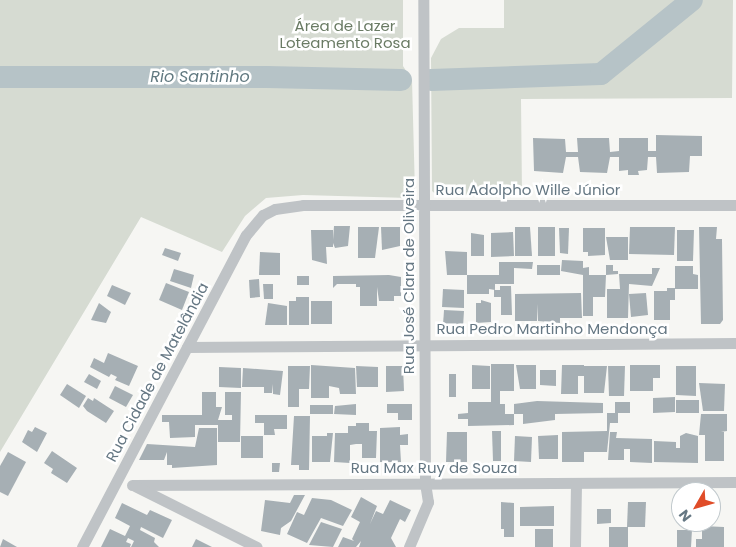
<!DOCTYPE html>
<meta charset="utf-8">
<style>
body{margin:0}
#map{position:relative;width:736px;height:547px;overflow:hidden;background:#f6f6f3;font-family:Poppins,sans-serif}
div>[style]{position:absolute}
.green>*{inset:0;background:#d6dbd2}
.river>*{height:22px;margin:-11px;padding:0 11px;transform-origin:11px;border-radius:11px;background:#b6c3c7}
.building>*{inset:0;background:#a6afb4}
.street>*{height:11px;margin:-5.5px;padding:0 5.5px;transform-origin:5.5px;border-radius:5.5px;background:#bfc3c6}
span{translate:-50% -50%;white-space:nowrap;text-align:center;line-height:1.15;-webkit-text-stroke:5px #fff;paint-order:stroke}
.park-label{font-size:15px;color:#6a7b64}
.street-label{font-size:15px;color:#657783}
.water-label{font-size:16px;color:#617980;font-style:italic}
.north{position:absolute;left:671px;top:482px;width:50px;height:50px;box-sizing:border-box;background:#fff;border:1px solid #c1c9cd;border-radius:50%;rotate:232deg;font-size:14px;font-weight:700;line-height:20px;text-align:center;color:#657783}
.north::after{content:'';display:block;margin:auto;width:18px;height:22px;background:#e04c28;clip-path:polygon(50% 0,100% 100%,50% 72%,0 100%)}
</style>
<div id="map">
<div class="green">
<i style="clip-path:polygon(0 0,403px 0,403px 66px,412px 80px,415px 193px,409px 198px,303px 195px,266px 198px,245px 216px,222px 252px,141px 217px,0 452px)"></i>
<i style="clip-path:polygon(504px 0,733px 0,732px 98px,521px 99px,522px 194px,438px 196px,432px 191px,431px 58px,441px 39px,459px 28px,504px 28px)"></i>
</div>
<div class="river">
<i style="left:0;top:77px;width:267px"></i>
<i style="left:267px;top:77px;width:134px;rotate:1.3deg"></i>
<i style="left:431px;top:80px;width:170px;rotate:-2deg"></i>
<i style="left:601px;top:74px;width:117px;rotate:-39.1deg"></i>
</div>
<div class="building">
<i style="clip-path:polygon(656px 135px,702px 136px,702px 156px,690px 156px,689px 172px,657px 173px,656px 157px,648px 157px,647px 170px,638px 171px,639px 175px,628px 175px,628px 170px,619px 171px,619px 157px,610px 157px,607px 173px,580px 172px,578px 157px,566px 157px,563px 173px,534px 171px,533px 138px,565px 139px,566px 152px,578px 152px,577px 138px,609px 138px,610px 152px,619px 151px,619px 138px,648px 138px,648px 151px,656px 151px)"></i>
<i style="clip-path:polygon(334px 226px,350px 226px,348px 246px,335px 248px,333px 243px,333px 247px,326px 247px,327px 264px,312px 260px,311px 230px,333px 230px,333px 240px)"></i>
<i style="clip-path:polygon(358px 227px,379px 227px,375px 258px,358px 258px)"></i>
<i style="clip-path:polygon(381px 227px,400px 227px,400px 246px,382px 250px)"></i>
<i style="clip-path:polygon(515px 227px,530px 227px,532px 256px,515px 256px)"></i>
<i style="clip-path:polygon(538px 227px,555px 227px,555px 256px,538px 256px)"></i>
<i style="clip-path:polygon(630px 227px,675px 227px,674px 255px,629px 254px)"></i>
<i style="clip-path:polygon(699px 227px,717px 227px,716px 239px,722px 239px,723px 320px,720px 324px,701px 324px)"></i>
<i style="clip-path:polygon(559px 228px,569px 228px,568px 254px,560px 253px)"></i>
<i style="clip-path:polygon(583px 228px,605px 228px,605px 255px,588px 256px,588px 252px,583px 252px)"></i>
<i style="clip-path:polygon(677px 230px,694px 230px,693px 261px,677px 261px)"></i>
<i style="clip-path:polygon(513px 232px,514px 256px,491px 257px,491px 233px)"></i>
<i style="clip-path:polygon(471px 233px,484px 235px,484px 256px,471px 256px)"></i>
<i style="clip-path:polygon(606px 237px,628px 237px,628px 260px,610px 260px)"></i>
<i style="clip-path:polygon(165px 248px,181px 253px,178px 261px,162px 255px)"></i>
<i style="clip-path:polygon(445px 251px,467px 252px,467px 275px,499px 275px,499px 262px,533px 262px,532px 269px,514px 268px,514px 284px,495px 284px,495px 290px,489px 289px,489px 294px,467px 294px,467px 275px,447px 275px)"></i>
<i style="clip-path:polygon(260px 252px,280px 253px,280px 275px,259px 275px)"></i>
<i style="clip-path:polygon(562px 260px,583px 261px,583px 268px,589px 267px,589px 275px,606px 275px,605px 297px,593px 297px,593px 316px,583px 316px,583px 275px,561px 271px)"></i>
<i style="clip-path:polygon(537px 265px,560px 265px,560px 275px,537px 275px)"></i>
<i style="clip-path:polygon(606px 265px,613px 265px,613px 271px,618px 271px,618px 274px,606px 275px)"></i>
<i style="clip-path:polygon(675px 266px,693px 266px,693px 274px,698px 275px,698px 289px,675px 289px)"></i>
<i style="clip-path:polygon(652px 268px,660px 268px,652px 286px,629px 284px,628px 318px,607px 318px,607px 289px,620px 289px,619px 274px,652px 274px)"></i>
<i style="clip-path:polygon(174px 269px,194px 275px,191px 288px,170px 281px)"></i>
<i style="clip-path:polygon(389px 275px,401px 277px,401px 296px,394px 296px,394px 301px,379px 301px,377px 287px,377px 306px,360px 306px,360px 287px,356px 287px,356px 284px,337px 284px,333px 288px,333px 276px)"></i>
<i style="clip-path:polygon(297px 276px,309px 276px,309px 285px,297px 285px)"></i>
<i style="clip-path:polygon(259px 279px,260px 297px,250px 298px,249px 280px)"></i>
<i style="clip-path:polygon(166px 283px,189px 292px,182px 310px,159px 300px)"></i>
<i style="clip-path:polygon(263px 284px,273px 284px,273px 299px,264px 299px)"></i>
<i style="clip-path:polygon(112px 285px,131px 293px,125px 305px,107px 296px)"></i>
<i style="clip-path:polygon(500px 286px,511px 286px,512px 315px,501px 315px,501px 297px,494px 297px,494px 290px,500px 290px)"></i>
<i style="clip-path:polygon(667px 288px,675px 288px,675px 300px,670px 300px,670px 320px,654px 320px,654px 291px,667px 291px)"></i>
<i style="clip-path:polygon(443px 289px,464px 290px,464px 308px,442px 307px)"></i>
<i style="clip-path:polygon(581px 293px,582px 318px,560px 318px,560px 323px,538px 321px,537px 304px,537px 321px,515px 321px,515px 294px)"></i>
<i style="clip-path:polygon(646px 293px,648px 315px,631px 317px,629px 294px)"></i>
<i style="clip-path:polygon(296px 297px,309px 297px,309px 325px,289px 325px,289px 301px,296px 301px)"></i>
<i style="clip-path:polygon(481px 300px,491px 303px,491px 322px,476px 323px,476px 303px,481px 303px)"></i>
<i style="clip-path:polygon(311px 301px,332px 301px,332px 324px,311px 324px)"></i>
<i style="clip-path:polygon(99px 303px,111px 312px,106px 323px,91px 320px)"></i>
<i style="clip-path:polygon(268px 303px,287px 306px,287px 325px,265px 325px)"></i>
<i style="clip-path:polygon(444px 310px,464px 311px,463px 327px,443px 325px)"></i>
<i style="clip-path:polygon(108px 353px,138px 366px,129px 386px,115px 380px,117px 377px,111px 374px,109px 377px,90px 367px,94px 358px,104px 363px)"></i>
<i style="clip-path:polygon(491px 364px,514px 364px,514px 391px,500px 391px,500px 404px,505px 404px,505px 414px,514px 414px,514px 425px,468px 426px,468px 419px,458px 419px,458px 414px,468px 413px,468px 402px,491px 402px)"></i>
<i style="clip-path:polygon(311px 365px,355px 368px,356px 394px,340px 394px,339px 388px,329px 386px,329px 398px,311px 398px)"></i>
<i style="clip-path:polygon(472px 365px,490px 366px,490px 389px,472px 389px)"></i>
<i style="clip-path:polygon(516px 365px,536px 365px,536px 389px,520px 389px)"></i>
<i style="clip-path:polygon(562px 365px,584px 365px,584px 371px,584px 366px,607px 366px,604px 393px,584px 393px,584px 376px,578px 376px,578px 394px,561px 394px)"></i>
<i style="clip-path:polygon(630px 365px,660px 365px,660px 378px,653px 378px,653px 391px,630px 391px)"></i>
<i style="clip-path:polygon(288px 366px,310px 366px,309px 389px,299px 389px,299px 407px,288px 407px)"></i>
<i style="clip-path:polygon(356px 366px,378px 367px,378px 387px,357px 387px)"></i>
<i style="clip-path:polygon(386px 366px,403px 366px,404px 391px,386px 392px)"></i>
<i style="clip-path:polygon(608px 366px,625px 366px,624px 396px,609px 396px)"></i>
<i style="clip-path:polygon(676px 366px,696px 366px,696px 396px,676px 395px)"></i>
<i style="clip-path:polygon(219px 367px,241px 368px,241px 388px,219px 387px)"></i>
<i style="clip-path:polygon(243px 368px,283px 371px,280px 395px,273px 394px,273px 384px,272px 393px,264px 393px,264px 387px,242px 387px)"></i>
<i style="clip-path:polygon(540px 370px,556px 370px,556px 386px,540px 385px)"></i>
<i style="clip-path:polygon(89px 374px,101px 381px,97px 389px,84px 382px)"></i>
<i style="clip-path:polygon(449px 374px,456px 374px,456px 397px,449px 397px)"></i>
<i style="clip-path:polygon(699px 383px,725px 384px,724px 411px,703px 411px)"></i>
<i style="clip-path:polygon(67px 384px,86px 396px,79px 408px,60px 395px)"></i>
<i style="clip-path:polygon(115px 386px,133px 395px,126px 407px,109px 398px)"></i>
<i style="clip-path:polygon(202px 392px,216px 392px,216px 407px,222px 407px,218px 420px,232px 420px,232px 415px,225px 415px,225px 392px,241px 392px,240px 442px,218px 442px,218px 425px,195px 425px,195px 437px,170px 438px,169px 422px,162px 422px,162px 415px,202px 415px)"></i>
<i style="clip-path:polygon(675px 397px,675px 412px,653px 413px,653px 398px)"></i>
<i style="clip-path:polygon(88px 398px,93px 401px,94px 398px,114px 411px,106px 423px,87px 411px,83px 406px)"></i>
<i style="clip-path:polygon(676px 400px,699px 400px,699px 413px,676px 413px)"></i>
<i style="clip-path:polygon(537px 401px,603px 403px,603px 413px,555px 414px,555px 420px,523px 424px,523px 414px,514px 414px,514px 404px)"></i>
<i style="clip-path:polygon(615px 402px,630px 402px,630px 413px,618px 413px,618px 423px,610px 423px,607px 452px,584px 452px,584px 462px,562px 462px,562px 432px,607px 431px,607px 413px,615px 413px)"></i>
<i style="clip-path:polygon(356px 404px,356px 415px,334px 414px,335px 406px)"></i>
<i style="clip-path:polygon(387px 404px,412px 404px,412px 420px,398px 420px,398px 413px,387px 413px)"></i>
<i style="clip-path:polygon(310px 405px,333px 405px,333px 414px,310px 414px)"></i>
<i style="clip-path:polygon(701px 414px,727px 414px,727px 431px,721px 432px,724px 432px,724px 461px,705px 461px,705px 435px,699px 435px)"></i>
<i style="clip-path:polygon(255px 415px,287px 415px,287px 429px,274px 429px,275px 435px,264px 435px,264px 423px,255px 423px)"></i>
<i style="clip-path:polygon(294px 416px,310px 416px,309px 470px,299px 470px,299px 465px,291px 465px)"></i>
<i style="clip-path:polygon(356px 423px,369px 423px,369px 431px,377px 431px,376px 458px,362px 458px,362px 444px,356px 444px,350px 445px,350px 463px,334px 462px,335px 433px,348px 433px,348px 426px,356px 426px)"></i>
<i style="clip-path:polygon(35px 427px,47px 433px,37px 452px,22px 442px,28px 430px,32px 432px)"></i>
<i style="clip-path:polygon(400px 427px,400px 435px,408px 434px,408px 445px,400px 445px,401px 462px,380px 462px,380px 428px)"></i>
<i style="clip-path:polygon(199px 428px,217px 428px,217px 465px,172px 468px,172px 465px,167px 465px,167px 452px,164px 460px,139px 460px,147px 444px,195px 447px)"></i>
<i style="clip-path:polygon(492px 431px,501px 431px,501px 461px,493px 461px)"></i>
<i style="clip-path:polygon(447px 432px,467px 432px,467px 462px,446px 462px)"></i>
<i style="clip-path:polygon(610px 432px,617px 432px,616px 438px,652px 439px,652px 463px,630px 462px,630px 449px,624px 449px,624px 460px,608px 460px)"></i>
<i style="clip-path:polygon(327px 433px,333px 433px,330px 462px,312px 462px,312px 436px,327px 436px)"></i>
<i style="clip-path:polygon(686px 433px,698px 436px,698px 463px,654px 462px,654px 441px,676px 442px,676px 448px,680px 448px,680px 436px)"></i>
<i style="clip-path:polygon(558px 435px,558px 459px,539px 459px,538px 436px)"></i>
<i style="clip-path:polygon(241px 436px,263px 436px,263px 458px,241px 458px)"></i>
<i style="clip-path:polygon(515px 436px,532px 437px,531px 462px,514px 461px)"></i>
<i style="clip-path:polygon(52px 451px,77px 468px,67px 483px,51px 473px,53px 469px,44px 463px)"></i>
<i style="clip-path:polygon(8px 452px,26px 462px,8px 496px,0 492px,0 466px)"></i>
<i style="clip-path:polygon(272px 463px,280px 463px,279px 472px,272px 472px)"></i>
<i style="clip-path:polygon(294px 495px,305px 495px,291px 521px,281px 528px,280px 535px,261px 531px,265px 500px,290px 503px)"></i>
<i style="clip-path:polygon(361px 497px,377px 506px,370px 524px,376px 511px,383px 514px,390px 500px,411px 510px,405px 522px,400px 519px,391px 538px,396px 547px,359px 547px,361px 541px,356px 547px,338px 547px,343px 537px,354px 541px,352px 539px,360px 522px,351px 517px)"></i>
<i style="clip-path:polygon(312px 498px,331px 500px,352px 510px,343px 526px,321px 518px,307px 543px,287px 534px,297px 512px,304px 515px)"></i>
<i style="clip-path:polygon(501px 502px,514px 503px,514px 537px,504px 537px,504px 529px,501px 529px)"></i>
<i style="clip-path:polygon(628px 502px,646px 502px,645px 527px,627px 527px)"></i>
<i style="clip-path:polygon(122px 503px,147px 515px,150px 510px,172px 520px,163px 538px,141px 527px,140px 530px,155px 538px,154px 542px,159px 547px,131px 547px,134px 541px,128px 538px,126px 542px,131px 544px,130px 547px,101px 547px,110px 529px,125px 536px,130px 526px,115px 518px)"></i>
<i style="clip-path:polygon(554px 506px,554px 526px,520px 526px,520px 507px)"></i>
<i style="clip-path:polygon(597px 509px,611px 509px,611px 523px,597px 524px)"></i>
<i style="clip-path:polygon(321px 522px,342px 529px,333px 547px,309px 545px)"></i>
<i style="clip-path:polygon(702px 526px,724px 527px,724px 547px,696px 547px,696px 539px,702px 539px)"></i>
<i style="clip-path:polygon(609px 527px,628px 527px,628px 547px,609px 547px)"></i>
<i style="clip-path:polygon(535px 529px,553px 529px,553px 547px,535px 547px)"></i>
<i style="clip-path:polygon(677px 530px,692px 530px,691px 547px,677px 547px)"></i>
<i style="clip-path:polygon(3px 539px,17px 547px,0 547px)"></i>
<i style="clip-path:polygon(196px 539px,212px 547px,192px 547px)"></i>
</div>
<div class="street">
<i style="left:187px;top:347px;width:549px;rotate:-0.42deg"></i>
<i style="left:132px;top:485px;width:604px;rotate:-0.28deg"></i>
<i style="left:135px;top:486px;width:136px;rotate:26.6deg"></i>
<i style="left:82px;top:547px;width:352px;rotate:-62.3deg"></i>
<i style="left:246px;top:235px;width:26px;rotate:-50deg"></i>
<i style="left:263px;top:215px;width:13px;rotate:-27deg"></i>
<i style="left:275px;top:209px;width:28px;rotate:-8deg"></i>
<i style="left:303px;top:205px;width:433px"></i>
<i style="left:409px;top:547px;width:49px;rotate:-67.1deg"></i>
<i style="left:428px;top:502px;width:18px;rotate:-99deg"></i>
<i style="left:425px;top:484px;width:484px;rotate:-90.2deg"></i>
<i style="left:575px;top:547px;width:64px;rotate:-89.1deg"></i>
</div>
<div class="park-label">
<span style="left:345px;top:34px">Área de Lazer<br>Loteamento Rosa</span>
</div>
<div class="street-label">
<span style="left:528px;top:190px">Rua Adolpho Wille Júnior</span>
<span style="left:409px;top:276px;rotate:-90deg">Rua José Clara de Oliveira</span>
<span style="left:552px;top:329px">Rua Pedro Martinho Mendonça</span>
<span style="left:157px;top:372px;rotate:-62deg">Rua Cidade de Matelândia</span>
<span style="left:434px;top:468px">Rua Max Ruy de Souza</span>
</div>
<div class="water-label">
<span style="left:200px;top:77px">Rio Santinho</span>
</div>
<div class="north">N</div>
</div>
